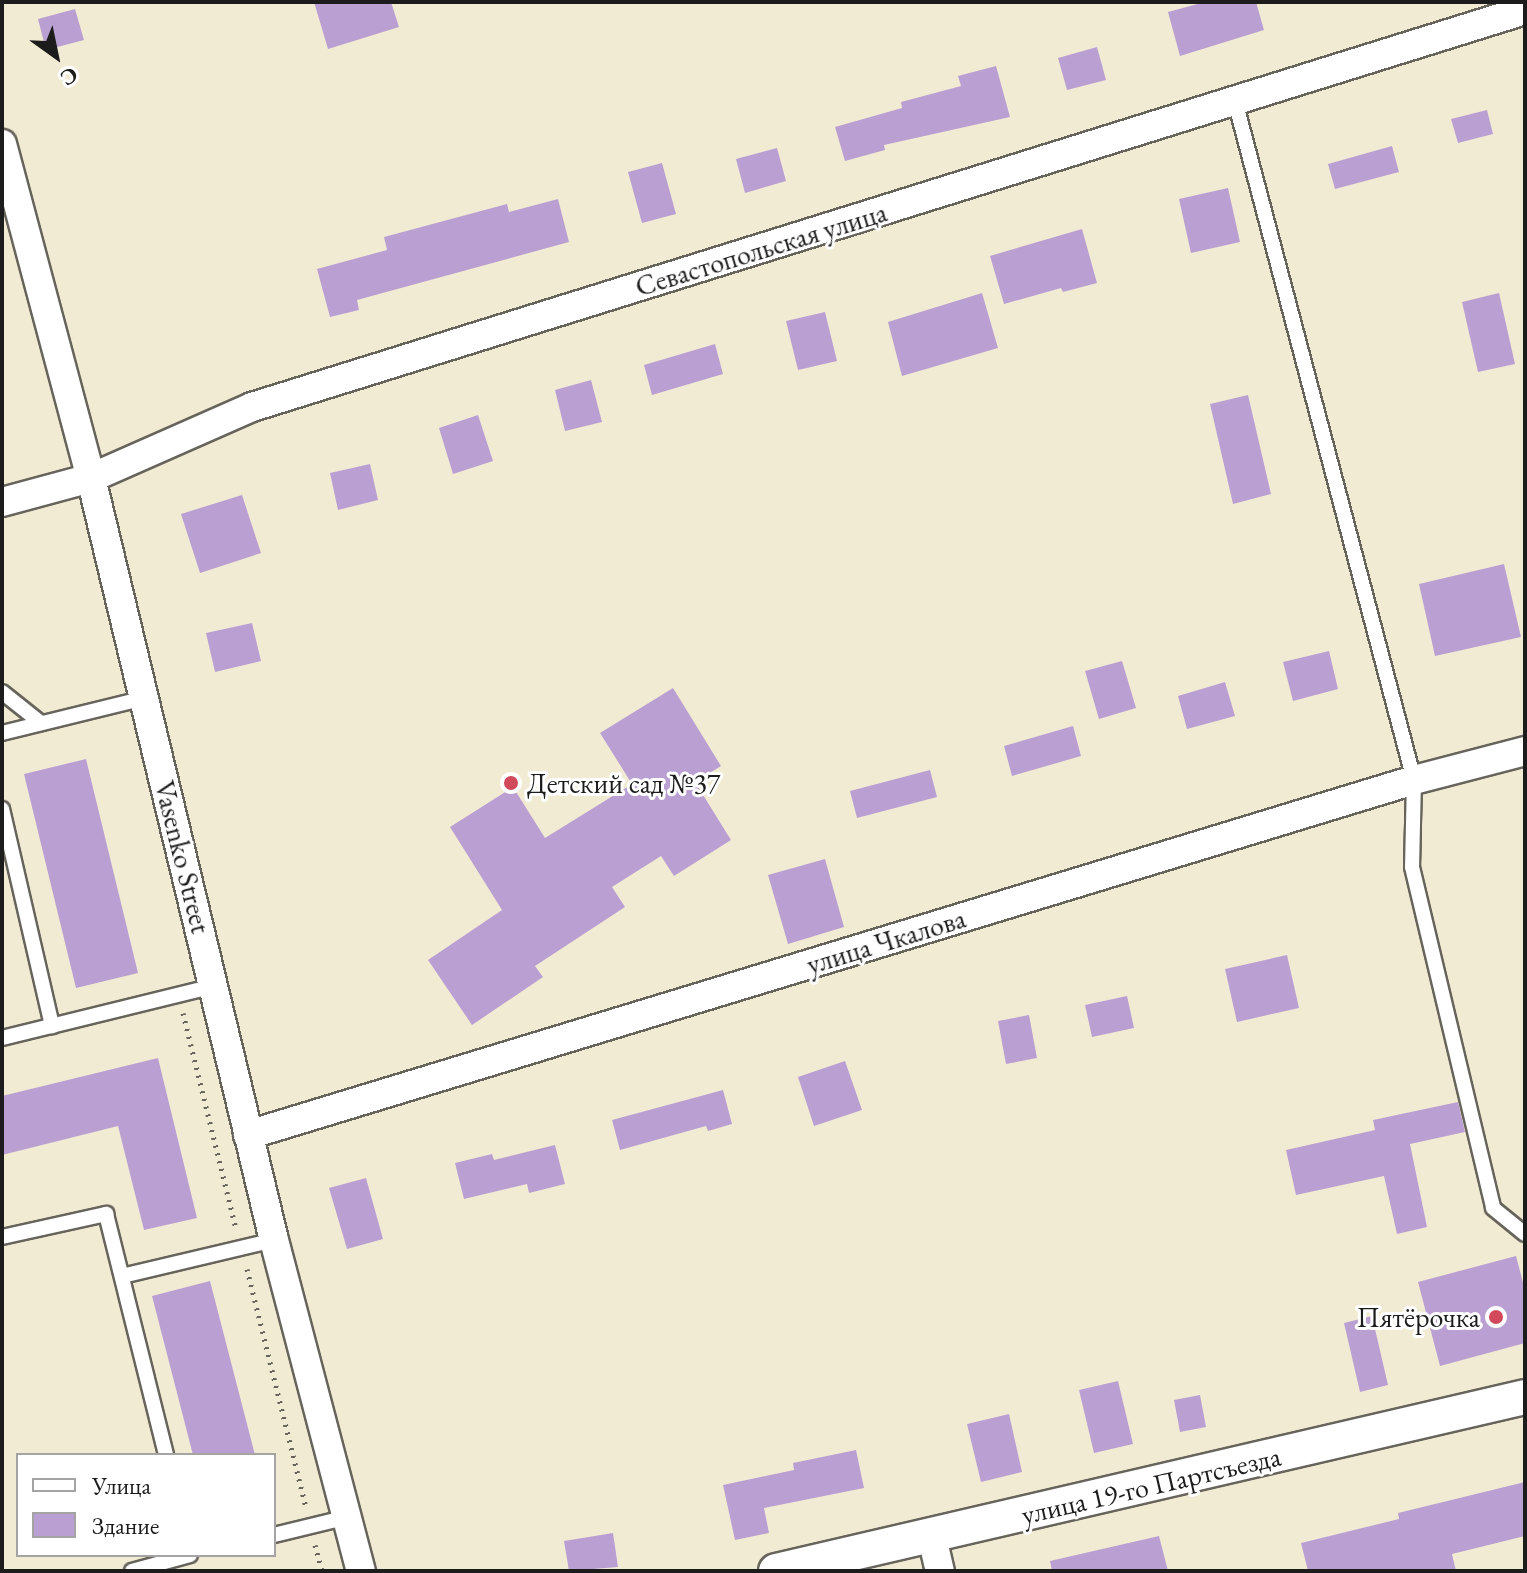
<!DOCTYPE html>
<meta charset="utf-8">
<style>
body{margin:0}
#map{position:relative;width:1527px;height:1573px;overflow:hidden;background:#f2ebd4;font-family:"EB Garamond",serif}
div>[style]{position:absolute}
.building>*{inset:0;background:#baa0d2}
.path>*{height:5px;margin-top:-2.5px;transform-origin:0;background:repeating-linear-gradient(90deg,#67645c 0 2px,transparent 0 8px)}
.roads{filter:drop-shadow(2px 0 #67645c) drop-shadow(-2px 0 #67645c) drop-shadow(0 2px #67645c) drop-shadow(0 -2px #67645c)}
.service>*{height:14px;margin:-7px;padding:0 7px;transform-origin:7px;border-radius:7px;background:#fff}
.minor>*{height:28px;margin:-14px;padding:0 14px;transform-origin:14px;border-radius:14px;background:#fff}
.tertiary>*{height:34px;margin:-17px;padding:0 17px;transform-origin:17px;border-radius:17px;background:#fff}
.dots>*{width:22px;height:22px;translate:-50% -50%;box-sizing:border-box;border:4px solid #fff;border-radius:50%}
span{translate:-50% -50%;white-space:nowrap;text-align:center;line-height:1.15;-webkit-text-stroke:6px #fff;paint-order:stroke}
.street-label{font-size:28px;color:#1c1c1c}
.poi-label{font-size:28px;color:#1c1c1c}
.left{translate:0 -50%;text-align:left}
.right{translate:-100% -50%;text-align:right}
.frame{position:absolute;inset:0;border:4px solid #1c1c1c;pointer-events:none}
.legend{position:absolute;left:16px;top:1453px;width:260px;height:104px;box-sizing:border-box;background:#fff;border:2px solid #a4a4a4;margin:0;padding:10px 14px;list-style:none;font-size:24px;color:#1c1c1c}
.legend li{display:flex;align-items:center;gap:16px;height:40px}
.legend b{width:40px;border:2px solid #a4a4a4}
.north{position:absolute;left:16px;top:16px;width:80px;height:80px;-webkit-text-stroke:6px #fff;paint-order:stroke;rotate:147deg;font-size:22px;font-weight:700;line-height:32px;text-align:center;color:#1c1c1c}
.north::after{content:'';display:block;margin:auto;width:28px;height:36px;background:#1c1c1c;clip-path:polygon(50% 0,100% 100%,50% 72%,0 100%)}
</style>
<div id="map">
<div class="building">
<i style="clip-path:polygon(314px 2px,391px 2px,399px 27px,328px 49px)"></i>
<i style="clip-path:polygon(1205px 2px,1256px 2px,1264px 30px,1180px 56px,1168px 12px)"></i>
<i style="clip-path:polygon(75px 9px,84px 40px,46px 50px,38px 19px)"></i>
<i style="clip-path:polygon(1097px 47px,1106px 80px,1067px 90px,1058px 58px)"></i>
<i style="clip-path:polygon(996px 66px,1010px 117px,884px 145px,885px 150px,845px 161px,835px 127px,902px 108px,901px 102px,961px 86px,958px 76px)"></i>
<i style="clip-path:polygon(1487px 110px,1493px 134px,1458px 143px,1451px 119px)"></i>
<i style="clip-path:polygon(1392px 146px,1399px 172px,1335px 189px,1328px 164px)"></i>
<i style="clip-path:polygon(777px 148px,786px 181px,745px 193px,736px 159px)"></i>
<i style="clip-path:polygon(662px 163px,676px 214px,642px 223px,628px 172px)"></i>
<i style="clip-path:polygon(1228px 188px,1240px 242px,1191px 253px,1179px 199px)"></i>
<i style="clip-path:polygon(558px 199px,569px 242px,357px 300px,359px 310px,330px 317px,317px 269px,387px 250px,384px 237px,507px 204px,509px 212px)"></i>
<i style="clip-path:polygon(1082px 229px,1097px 283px,1063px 292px,1061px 288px,1004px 304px,990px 256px)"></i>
<i style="clip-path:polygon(982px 293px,998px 348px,902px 376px,888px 322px)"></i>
<i style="clip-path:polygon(1499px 293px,1515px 364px,1478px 372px,1462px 302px)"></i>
<i style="clip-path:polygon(825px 312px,837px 361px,798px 370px,786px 321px)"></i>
<i style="clip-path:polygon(715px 344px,723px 374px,652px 395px,644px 365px)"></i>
<i style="clip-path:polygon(591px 380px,602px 422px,565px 431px,555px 390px)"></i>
<i style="clip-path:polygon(1248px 395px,1271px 494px,1233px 504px,1210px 404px)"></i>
<i style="clip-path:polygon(478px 415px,493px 461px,453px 474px,439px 428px)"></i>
<i style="clip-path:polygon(370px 464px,378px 500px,338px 510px,330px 473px)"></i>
<i style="clip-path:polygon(242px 495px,261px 553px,200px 573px,181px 514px)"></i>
<i style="clip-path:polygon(1504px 564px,1521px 637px,1435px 656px,1419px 584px)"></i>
<i style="clip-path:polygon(252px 623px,261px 661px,215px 672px,206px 633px)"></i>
<i style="clip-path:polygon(1329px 651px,1338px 689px,1293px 701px,1283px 662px)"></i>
<i style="clip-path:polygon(1122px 661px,1136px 708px,1099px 719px,1085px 671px)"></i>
<i style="clip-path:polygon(1225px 682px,1235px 716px,1187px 729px,1178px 696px)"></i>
<i style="clip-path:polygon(673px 688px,721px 766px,695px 782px,731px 840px,674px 876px,661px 856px,612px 887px,625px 907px,535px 966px,543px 977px,472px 1025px,428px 960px,502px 910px,450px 827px,513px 787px,545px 838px,632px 784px,600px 733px)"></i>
<i style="clip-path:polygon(1073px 726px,1081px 756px,1012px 776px,1004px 746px)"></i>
<i style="clip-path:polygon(86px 759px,138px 973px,76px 988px,24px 774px)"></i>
<i style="clip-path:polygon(930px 770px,937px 797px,857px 818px,850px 791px)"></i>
<i style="clip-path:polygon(825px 859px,844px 927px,788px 944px,768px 875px)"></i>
<i style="clip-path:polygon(1287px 955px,1299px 1008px,1237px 1022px,1225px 969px)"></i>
<i style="clip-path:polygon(1127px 996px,1134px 1028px,1092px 1037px,1085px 1005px)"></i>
<i style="clip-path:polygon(1029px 1015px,1037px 1058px,1006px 1064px,998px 1021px)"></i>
<i style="clip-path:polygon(158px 1058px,197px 1218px,144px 1230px,118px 1126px,2px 1155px,2px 1096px)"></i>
<i style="clip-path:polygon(845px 1061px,862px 1110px,814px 1126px,798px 1077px)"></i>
<i style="clip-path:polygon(723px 1090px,732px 1124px,708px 1131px,706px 1126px,620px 1150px,612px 1120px)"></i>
<i style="clip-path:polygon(1458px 1102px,1465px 1132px,1410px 1144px,1427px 1227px,1397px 1234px,1384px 1176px,1296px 1195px,1286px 1150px,1375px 1130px,1373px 1120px)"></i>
<i style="clip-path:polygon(555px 1145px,565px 1184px,529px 1193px,527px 1184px,464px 1199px,455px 1163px,492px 1154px,494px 1160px)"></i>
<i style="clip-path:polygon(366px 1178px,383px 1239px,347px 1249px,329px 1188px)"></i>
<i style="clip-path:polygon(1516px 1256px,1525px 1290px,1525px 1343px,1440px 1366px,1418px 1282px)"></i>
<i style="clip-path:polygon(210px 1281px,255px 1455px,193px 1455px,152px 1296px)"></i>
<i style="clip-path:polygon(1372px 1316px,1388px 1385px,1360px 1392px,1344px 1323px)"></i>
<i style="clip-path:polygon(1118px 1381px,1133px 1444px,1094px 1453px,1079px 1390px)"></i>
<i style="clip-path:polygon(1200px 1395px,1206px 1427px,1180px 1432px,1174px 1400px)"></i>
<i style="clip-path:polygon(1009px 1414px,1022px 1472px,981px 1482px,967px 1424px)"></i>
<i style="clip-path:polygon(856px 1450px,864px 1488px,764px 1508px,769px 1533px,735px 1540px,723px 1485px,794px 1470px,793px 1463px)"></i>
<i style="clip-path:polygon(1525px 1482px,1525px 1536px,1452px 1554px,1456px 1571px,1308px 1571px,1301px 1543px,1399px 1519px,1398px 1513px)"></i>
<i style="clip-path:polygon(613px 1533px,618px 1567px,569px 1571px,564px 1541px)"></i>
<i style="clip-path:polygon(1159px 1536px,1168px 1571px,1052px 1571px,1050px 1561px)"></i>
</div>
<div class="path">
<i style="left:183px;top:1013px;width:221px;rotate:76.2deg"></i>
<i style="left:247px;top:1269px;width:246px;rotate:76.1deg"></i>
<i style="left:315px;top:1545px;width:27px;rotate:75deg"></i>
</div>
<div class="roads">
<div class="service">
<i style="left:1235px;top:101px;width:702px;rotate:75.23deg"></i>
<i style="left:1414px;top:780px;width:87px;rotate:91.3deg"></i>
<i style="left:1412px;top:867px;width:350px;rotate:76.6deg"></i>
<i style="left:1493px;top:1208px;width:41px;rotate:39.1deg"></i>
<i style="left:2px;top:692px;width:50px;rotate:38.5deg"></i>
<i style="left:2px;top:733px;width:146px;rotate:-13.8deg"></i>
<i style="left:2px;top:809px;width:223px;rotate:77deg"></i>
<i style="left:2px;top:1038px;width:218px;rotate:-13.8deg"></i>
<i style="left:2px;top:1237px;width:107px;rotate:-12.5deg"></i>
<i style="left:106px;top:1214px;width:248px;rotate:76deg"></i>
<i style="left:122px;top:1276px;width:156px;rotate:-13.3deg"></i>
<i style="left:274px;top:1535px;width:76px;rotate:-13.7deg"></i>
<i style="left:132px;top:1571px;width:60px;rotate:-15.4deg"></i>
</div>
<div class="minor">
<i style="left:2px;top:144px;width:346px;rotate:75.1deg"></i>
<i style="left:91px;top:478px;width:784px;rotate:76.5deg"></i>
<i style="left:274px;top:1240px;width:342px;rotate:75.3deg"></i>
<i style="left:2px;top:502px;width:92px;rotate:-15.1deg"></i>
<i style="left:91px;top:478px;width:176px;rotate:-23.8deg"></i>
<i style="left:252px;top:407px;width:1333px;rotate:-17.32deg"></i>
<i style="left:248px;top:1135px;width:1219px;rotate:-16.93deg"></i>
<i style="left:1414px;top:780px;width:115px;rotate:-14.6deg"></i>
<i style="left:932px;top:1537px;width:35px;rotate:77deg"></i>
</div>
<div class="tertiary">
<i style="left:776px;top:1571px;width:769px;rotate:-13.08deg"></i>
</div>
</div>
<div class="dots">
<i style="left:511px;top:783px;background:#d1495b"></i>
<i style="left:1496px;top:1317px;background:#d1495b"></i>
</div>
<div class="street-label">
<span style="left:761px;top:249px;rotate:-17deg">Севастопольская улица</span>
<span style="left:183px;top:857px;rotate:76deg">Vasenko Street</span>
<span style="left:886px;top:941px;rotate:-17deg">улица Чкалова</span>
<span style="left:1151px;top:1485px;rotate:-13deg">улица 19-го Партсъезда</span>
</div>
<div class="poi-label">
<span class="left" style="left:527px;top:783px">Детский сад №37</span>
<span class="right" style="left:1480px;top:1317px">Пятёрочка</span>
</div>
<div class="frame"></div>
<ul class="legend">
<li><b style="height:10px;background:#fff"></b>Улица</li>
<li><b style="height:22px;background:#baa0d2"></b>Здание</li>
</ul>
<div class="north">С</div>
</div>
